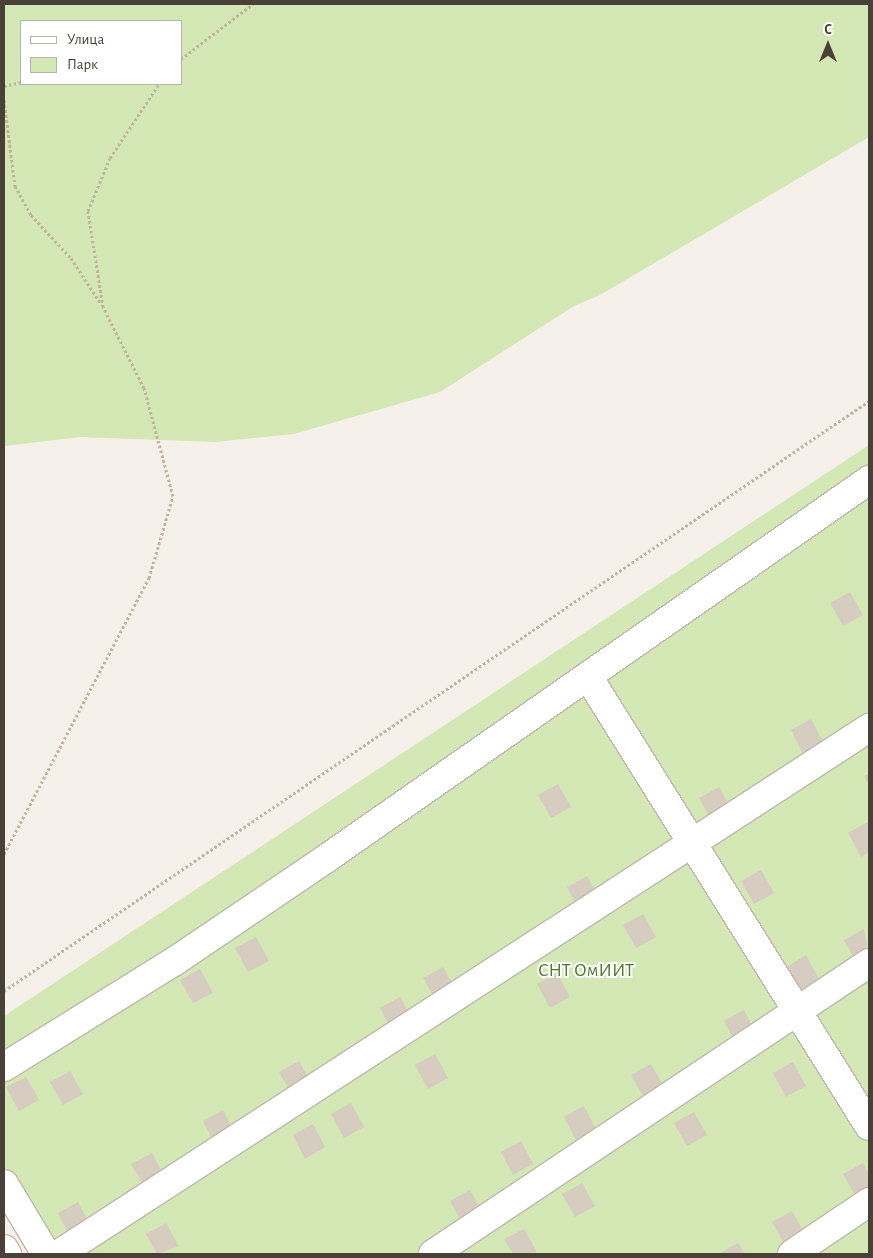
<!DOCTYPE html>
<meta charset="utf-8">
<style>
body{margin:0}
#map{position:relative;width:873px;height:1258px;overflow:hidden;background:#f5f1ea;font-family:"Alegreya Sans",sans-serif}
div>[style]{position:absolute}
.green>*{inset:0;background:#d3e8b4}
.building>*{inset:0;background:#d6ccbf}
.path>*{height:3px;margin-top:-1.5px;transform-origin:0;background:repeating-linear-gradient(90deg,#c2b39e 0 2.5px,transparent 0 5px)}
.roads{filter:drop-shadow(1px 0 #c0b8ad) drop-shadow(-1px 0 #c0b8ad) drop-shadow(0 1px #c0b8ad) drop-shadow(0 -1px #c0b8ad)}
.minor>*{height:28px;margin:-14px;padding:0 14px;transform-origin:14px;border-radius:14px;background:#fff}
span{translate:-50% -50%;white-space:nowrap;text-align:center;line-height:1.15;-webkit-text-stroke:4px #fff;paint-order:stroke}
.park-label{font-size:19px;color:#4e7a2b}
.frame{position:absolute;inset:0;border:5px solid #494138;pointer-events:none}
.legend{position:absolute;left:20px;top:20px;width:162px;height:65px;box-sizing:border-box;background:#fff;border:1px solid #b6b3af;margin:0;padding:6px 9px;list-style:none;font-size:15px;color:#494138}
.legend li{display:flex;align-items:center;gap:10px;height:25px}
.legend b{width:25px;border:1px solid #b6b3af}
.north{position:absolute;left:803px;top:20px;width:50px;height:50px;-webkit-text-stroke:4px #fff;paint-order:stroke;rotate:0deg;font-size:14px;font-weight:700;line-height:20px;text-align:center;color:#494138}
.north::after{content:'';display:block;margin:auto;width:18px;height:22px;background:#494138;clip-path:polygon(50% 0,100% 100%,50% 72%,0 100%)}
</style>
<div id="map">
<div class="green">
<i style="clip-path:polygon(evenodd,4px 4px,869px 4px,869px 137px,600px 295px,574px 306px,440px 392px,294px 434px,215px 442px,80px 437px,4px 446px,4px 4px,21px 21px,181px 21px,181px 84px,21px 84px,21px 21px)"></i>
<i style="clip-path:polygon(869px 445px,869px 1254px,28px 1254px,4px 1213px,4px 1016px)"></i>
</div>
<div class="building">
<i style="clip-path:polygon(850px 592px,863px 615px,843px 626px,830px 603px)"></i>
<i style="clip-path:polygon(811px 719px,823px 742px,803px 754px,791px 730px)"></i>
<i style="clip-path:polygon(869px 774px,869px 785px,864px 776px)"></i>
<i style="clip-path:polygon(558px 784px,571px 807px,551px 818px,538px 795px)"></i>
<i style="clip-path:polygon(719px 787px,732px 811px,712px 822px,699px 798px)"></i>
<i style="clip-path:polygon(868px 822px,869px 852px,861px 857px,848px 833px)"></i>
<i style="clip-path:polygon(761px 870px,774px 893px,754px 904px,741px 881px)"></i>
<i style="clip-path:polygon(587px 876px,600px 899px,579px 910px,567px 887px)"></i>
<i style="clip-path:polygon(643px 914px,656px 937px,636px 948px,623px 925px)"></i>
<i style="clip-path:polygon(864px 929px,869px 956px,857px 963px,844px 940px)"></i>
<i style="clip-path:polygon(256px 937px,269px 961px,248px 972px,235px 948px)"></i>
<i style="clip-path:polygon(806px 955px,819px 979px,799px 990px,786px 967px)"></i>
<i style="clip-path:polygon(443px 967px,456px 990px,436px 1001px,423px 978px)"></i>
<i style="clip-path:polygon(200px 969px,213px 993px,193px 1003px,180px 980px)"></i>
<i style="clip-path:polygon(557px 973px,570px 997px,550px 1008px,537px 984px)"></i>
<i style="clip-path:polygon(400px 997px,413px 1020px,392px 1031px,380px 1008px)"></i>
<i style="clip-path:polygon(744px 1010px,756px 1034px,736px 1044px,724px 1021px)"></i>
<i style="clip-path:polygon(435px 1054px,448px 1078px,428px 1089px,415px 1065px)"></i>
<i style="clip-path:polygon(299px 1061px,312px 1084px,292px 1095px,279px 1072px)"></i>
<i style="clip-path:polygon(793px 1062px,806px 1086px,786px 1097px,773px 1073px)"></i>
<i style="clip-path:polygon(651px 1064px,664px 1087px,644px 1098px,631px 1075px)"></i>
<i style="clip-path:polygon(70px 1071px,83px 1094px,63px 1105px,50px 1082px)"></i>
<i style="clip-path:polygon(26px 1077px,39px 1100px,19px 1111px,6px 1087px)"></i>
<i style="clip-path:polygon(351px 1103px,364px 1127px,344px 1138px,331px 1114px)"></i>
<i style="clip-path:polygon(584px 1106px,596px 1129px,576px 1140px,564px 1117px)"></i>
<i style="clip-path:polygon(223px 1110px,235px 1133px,215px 1145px,203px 1121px)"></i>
<i style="clip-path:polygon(694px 1112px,707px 1135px,687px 1146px,674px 1123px)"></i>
<i style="clip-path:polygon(313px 1124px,325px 1147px,305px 1159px,293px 1135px)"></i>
<i style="clip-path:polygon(521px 1141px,533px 1164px,513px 1175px,501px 1152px)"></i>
<i style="clip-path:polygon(152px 1153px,164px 1176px,144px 1187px,131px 1164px)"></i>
<i style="clip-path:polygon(863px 1163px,869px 1175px,869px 1190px,856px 1197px,843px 1174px)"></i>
<i style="clip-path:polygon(582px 1183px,595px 1206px,575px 1217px,562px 1194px)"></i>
<i style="clip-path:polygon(470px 1190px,483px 1213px,463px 1224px,450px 1201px)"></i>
<i style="clip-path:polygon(78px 1202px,90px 1225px,70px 1236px,58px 1213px)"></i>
<i style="clip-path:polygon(792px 1211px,805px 1234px,785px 1245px,772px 1222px)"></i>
<i style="clip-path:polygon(166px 1223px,179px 1246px,157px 1254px,146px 1234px)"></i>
<i style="clip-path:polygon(524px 1229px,537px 1252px,513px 1254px,504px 1239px)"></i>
<i style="clip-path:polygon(738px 1243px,745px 1254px,718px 1254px)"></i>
</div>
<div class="path">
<i style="left:181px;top:59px;width:91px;rotate:-37.4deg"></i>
<i style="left:4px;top:86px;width:17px;rotate:-13deg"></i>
<i style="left:4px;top:100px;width:87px;rotate:82.7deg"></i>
<i style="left:15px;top:186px;width:33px;rotate:61deg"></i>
<i style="left:31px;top:215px;width:59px;rotate:47.1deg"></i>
<i style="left:71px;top:258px;width:55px;rotate:56.9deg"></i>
<i style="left:4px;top:854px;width:312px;rotate:-62.3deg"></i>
<i style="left:149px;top:578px;width:85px;rotate:-73.7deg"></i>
<i style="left:173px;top:496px;width:112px;rotate:-105deg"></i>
<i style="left:144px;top:388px;width:91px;rotate:-116.8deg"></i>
<i style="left:103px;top:307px;width:97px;rotate:-98.9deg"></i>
<i style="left:88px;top:211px;width:57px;rotate:-67.5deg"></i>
<i style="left:110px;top:158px;width:89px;rotate:-56.5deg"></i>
<i style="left:4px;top:991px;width:1047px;rotate:-34.3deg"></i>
</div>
<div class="roads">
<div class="minor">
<i style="left:589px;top:678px;width:528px;rotate:57.99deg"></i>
<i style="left:4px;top:1067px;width:201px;rotate:-31.8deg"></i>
<i style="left:175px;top:961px;width:184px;rotate:-34.1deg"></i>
<i style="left:327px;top:858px;width:661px;rotate:-34.89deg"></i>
<i style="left:4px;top:1184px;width:82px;rotate:59deg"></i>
<i style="left:4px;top:1249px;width:6px;rotate:59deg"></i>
<i style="left:59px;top:1254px;width:966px;rotate:-33deg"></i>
<i style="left:433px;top:1254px;width:524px;rotate:-33.72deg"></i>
<i style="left:792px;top:1254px;width:93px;rotate:-34deg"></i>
</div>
</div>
<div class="park-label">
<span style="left:586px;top:971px">СНТ ОмИИТ</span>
</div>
<div class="frame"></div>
<ul class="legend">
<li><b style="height:6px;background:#fff"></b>Улица</li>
<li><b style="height:14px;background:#d3e8b4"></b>Парк</li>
</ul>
<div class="north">С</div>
</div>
